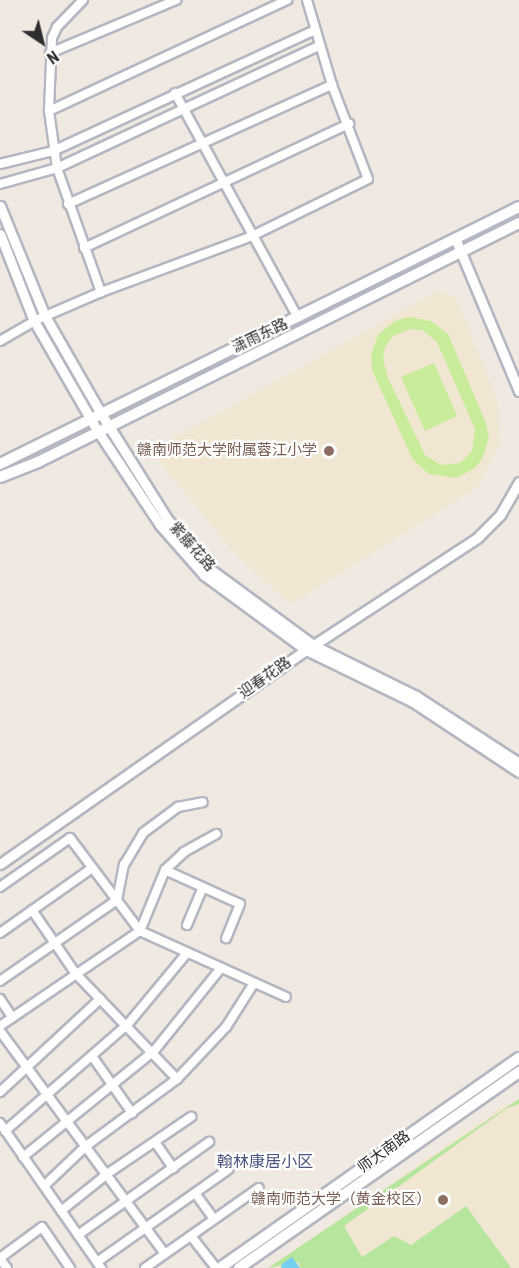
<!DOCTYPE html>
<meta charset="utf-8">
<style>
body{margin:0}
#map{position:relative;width:519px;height:1268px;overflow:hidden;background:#efe9e1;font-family:"Roboto Condensed","Noto Sans SC",sans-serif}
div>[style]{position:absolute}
.education>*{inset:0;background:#f0e6d1}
.green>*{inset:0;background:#b6e59e}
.pitch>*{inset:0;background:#c9ec9a}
.water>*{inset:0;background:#75cff0}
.roads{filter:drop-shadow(2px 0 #b4b7c1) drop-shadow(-2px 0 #b4b7c1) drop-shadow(0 2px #b4b7c1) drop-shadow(0 -2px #b4b7c1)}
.minor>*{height:8px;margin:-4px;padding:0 4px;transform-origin:4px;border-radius:4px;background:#fff}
.tertiary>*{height:9px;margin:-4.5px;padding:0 4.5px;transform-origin:4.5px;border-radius:4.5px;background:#fff}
.secondary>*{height:10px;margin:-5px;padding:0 5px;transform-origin:5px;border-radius:5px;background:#fff}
.dots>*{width:16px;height:16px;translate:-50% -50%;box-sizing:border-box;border:3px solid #fff;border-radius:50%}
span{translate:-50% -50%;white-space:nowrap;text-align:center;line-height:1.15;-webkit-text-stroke:4.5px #fff;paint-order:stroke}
.street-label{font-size:15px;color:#2e2e2e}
.education-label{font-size:15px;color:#785e54}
.right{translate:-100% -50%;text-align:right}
.neighbourhood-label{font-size:16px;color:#4d5680}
.north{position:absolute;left:12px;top:12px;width:60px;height:60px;-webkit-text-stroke:4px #fff;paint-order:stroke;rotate:145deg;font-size:16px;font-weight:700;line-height:24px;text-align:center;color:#2e2e2e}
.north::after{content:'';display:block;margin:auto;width:21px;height:27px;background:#2e2e2e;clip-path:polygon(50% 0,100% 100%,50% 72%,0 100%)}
</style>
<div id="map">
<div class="education">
<i style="clip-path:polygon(438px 291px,456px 297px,497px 399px,500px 442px,478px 487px,291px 604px,239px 558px,158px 460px,167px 442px)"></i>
<i style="clip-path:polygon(519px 1099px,519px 1268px,268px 1268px,503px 1106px)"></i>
</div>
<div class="green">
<i style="clip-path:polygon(519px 1099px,519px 1104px,507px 1108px,344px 1226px,362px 1257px,394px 1236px,411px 1245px,466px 1206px,511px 1268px,300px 1268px,299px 1262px,268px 1268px)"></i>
</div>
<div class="pitch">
<i style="clip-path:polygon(evenodd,409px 317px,431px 321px,448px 334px,486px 423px,489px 437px,483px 457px,475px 468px,456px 478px,429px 474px,413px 460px,372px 370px,371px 355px,378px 335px,395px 321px,409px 317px,410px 329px,422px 330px,437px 342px,475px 429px,472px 451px,460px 463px,441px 465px,425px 455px,388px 378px,383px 359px,385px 347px,393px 336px,410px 329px)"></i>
<i style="clip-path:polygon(434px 363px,457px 416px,425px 431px,401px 377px)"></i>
</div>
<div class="water">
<i style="clip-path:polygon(292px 1257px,300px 1268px,281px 1268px,282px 1264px)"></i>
</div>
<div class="roads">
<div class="minor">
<i style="left:83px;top:0;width:37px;rotate:134deg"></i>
<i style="left:57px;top:27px;width:12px;rotate:114deg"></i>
<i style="left:52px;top:38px;width:73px;rotate:92.4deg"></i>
<i style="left:49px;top:111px;width:58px;rotate:82deg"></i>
<i style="left:57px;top:168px;width:132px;rotate:70.5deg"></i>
<i style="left:50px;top:53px;width:137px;rotate:-22.8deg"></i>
<i style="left:175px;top:93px;width:256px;rotate:61.3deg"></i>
<i style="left:49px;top:111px;width:263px;rotate:-25deg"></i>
<i style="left:0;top:164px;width:55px;rotate:-13.8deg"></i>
<i style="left:53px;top:151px;width:289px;rotate:-24.8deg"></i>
<i style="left:0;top:184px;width:59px;rotate:-15.7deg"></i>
<i style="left:57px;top:168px;width:289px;rotate:-25deg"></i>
<i style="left:68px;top:204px;width:290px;rotate:-24.3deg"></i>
<i style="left:84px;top:248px;width:293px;rotate:-25.1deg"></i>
<i style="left:0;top:341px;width:39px;rotate:-30deg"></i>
<i style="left:34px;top:321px;width:73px;rotate:-23.4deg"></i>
<i style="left:101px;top:292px;width:161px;rotate:-20.3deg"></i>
<i style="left:252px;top:236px;width:129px;rotate:-26.2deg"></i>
<i style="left:368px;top:179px;width:101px;rotate:-111deg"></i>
<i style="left:332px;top:85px;width:89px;rotate:-106.4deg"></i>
<i style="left:165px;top:870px;width:82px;rotate:24.4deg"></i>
<i style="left:240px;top:904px;width:37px;rotate:112deg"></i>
<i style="left:0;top:887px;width:85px;rotate:-35deg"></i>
<i style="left:70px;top:838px;width:116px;rotate:53deg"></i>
<i style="left:140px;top:931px;width:160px;rotate:24.3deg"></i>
<i style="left:32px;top:910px;width:78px;rotate:55.5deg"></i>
<i style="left:76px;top:974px;width:146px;rotate:46.1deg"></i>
<i style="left:187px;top:925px;width:41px;rotate:-67.2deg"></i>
<i style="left:0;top:933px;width:113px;rotate:-35.2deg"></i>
<i style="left:0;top:981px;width:142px;rotate:-34.7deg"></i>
<i style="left:117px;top:900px;width:36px;rotate:-79deg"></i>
<i style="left:124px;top:865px;width:37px;rotate:-59deg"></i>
<i style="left:143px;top:833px;width:44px;rotate:-36.6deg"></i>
<i style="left:178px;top:807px;width:25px;rotate:-11deg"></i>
<i style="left:0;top:999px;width:22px;rotate:56deg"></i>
<i style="left:0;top:1026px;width:169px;rotate:-34.2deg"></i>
<i style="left:140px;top:931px;width:66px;rotate:-67.7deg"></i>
<i style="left:165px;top:870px;width:26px;rotate:-43deg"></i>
<i style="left:184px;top:852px;width:37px;rotate:-29deg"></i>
<i style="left:0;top:1031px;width:277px;rotate:53.5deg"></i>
<i style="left:92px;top:1056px;width:70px;rotate:54.9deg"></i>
<i style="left:0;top:1092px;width:137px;rotate:-42.9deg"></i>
<i style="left:0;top:1123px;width:177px;rotate:55.1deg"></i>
<i style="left:5px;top:1131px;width:163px;rotate:-41deg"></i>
<i style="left:128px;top:1024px;width:92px;rotate:-50.3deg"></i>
<i style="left:155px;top:1142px;width:32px;rotate:55deg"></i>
<i style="left:23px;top:1157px;width:169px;rotate:-39deg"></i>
<i style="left:154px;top:1051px;width:107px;rotate:-51.1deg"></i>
<i style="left:44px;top:1186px;width:58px;rotate:-43.6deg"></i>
<i style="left:86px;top:1146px;width:113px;rotate:-36.4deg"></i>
<i style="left:177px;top:1079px;width:71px;rotate:-46.7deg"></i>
<i style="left:226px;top:1027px;width:52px;rotate:-57.5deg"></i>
<i style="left:195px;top:1193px;width:32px;rotate:54deg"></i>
<i style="left:61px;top:1211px;width:59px;rotate:-38.8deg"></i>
<i style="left:107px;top:1174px;width:102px;rotate:-34.2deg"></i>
<i style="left:78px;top:1235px;width:161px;rotate:-35.4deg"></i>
<i style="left:191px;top:1236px;width:41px;rotate:52deg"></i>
<i style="left:0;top:1258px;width:52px;rotate:-36.4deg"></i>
<i style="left:42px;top:1227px;width:50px;rotate:55.7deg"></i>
<i style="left:0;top:1259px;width:11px;rotate:52deg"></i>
<i style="left:97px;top:1262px;width:161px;rotate:-35.2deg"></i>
<i style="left:145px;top:1268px;width:139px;rotate:-35.1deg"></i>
</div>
<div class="tertiary">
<i style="left:0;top:206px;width:119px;rotate:67.8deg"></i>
<i style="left:45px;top:316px;width:111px;rotate:60.2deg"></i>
<i style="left:100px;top:412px;width:126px;rotate:57.9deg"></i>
<i style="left:167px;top:519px;width:66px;rotate:49.3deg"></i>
<i style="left:210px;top:569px;width:128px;rotate:36.4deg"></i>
<i style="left:313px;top:645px;width:115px;rotate:26.3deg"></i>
<i style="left:416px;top:696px;width:123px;rotate:33deg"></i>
<i style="left:0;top:234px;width:93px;rotate:68.7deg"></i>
<i style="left:34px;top:321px;width:126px;rotate:60deg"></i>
<i style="left:97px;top:430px;width:114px;rotate:56.4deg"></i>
<i style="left:160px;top:525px;width:67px;rotate:48.7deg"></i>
<i style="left:204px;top:575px;width:127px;rotate:36.3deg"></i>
<i style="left:306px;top:650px;width:119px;rotate:25.9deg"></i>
<i style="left:413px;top:702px;width:127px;rotate:33.4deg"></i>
<i style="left:455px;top:238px;width:166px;rotate:67.3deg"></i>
<i style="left:0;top:864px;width:373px;rotate:-35deg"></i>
<i style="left:306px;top:650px;width:204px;rotate:-33.2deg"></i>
<i style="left:477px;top:538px;width:33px;rotate:-45deg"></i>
<i style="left:500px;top:515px;width:38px;rotate:-60deg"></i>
</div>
<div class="secondary">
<i style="left:0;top:464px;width:579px;rotate:-26.34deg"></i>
<i style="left:0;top:477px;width:41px;rotate:-21.5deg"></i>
<i style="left:38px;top:462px;width:537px;rotate:-26.42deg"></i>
<i style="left:220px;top:1268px;width:365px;rotate:-35.1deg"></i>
<i style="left:239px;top:1268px;width:342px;rotate:-35deg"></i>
</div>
</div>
<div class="dots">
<i style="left:329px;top:451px;background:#8d6e63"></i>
<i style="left:443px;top:1200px;background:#8d6e63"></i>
</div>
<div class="street-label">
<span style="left:260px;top:336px;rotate:-26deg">潇雨东路</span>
<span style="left:192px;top:547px;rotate:48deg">紫藤花路</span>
<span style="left:265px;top:678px;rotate:-35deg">迎春花路</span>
<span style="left:384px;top:1152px;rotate:-36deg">师大南路</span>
</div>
<div class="education-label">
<span class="right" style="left:317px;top:451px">赣南师范大学附属蓉江小学</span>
<span class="right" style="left:431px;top:1200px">赣南师范大学（黄金校区）</span>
</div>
<div class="neighbourhood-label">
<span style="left:265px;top:1162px">翰林康居小区</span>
</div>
<div class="north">N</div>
</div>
